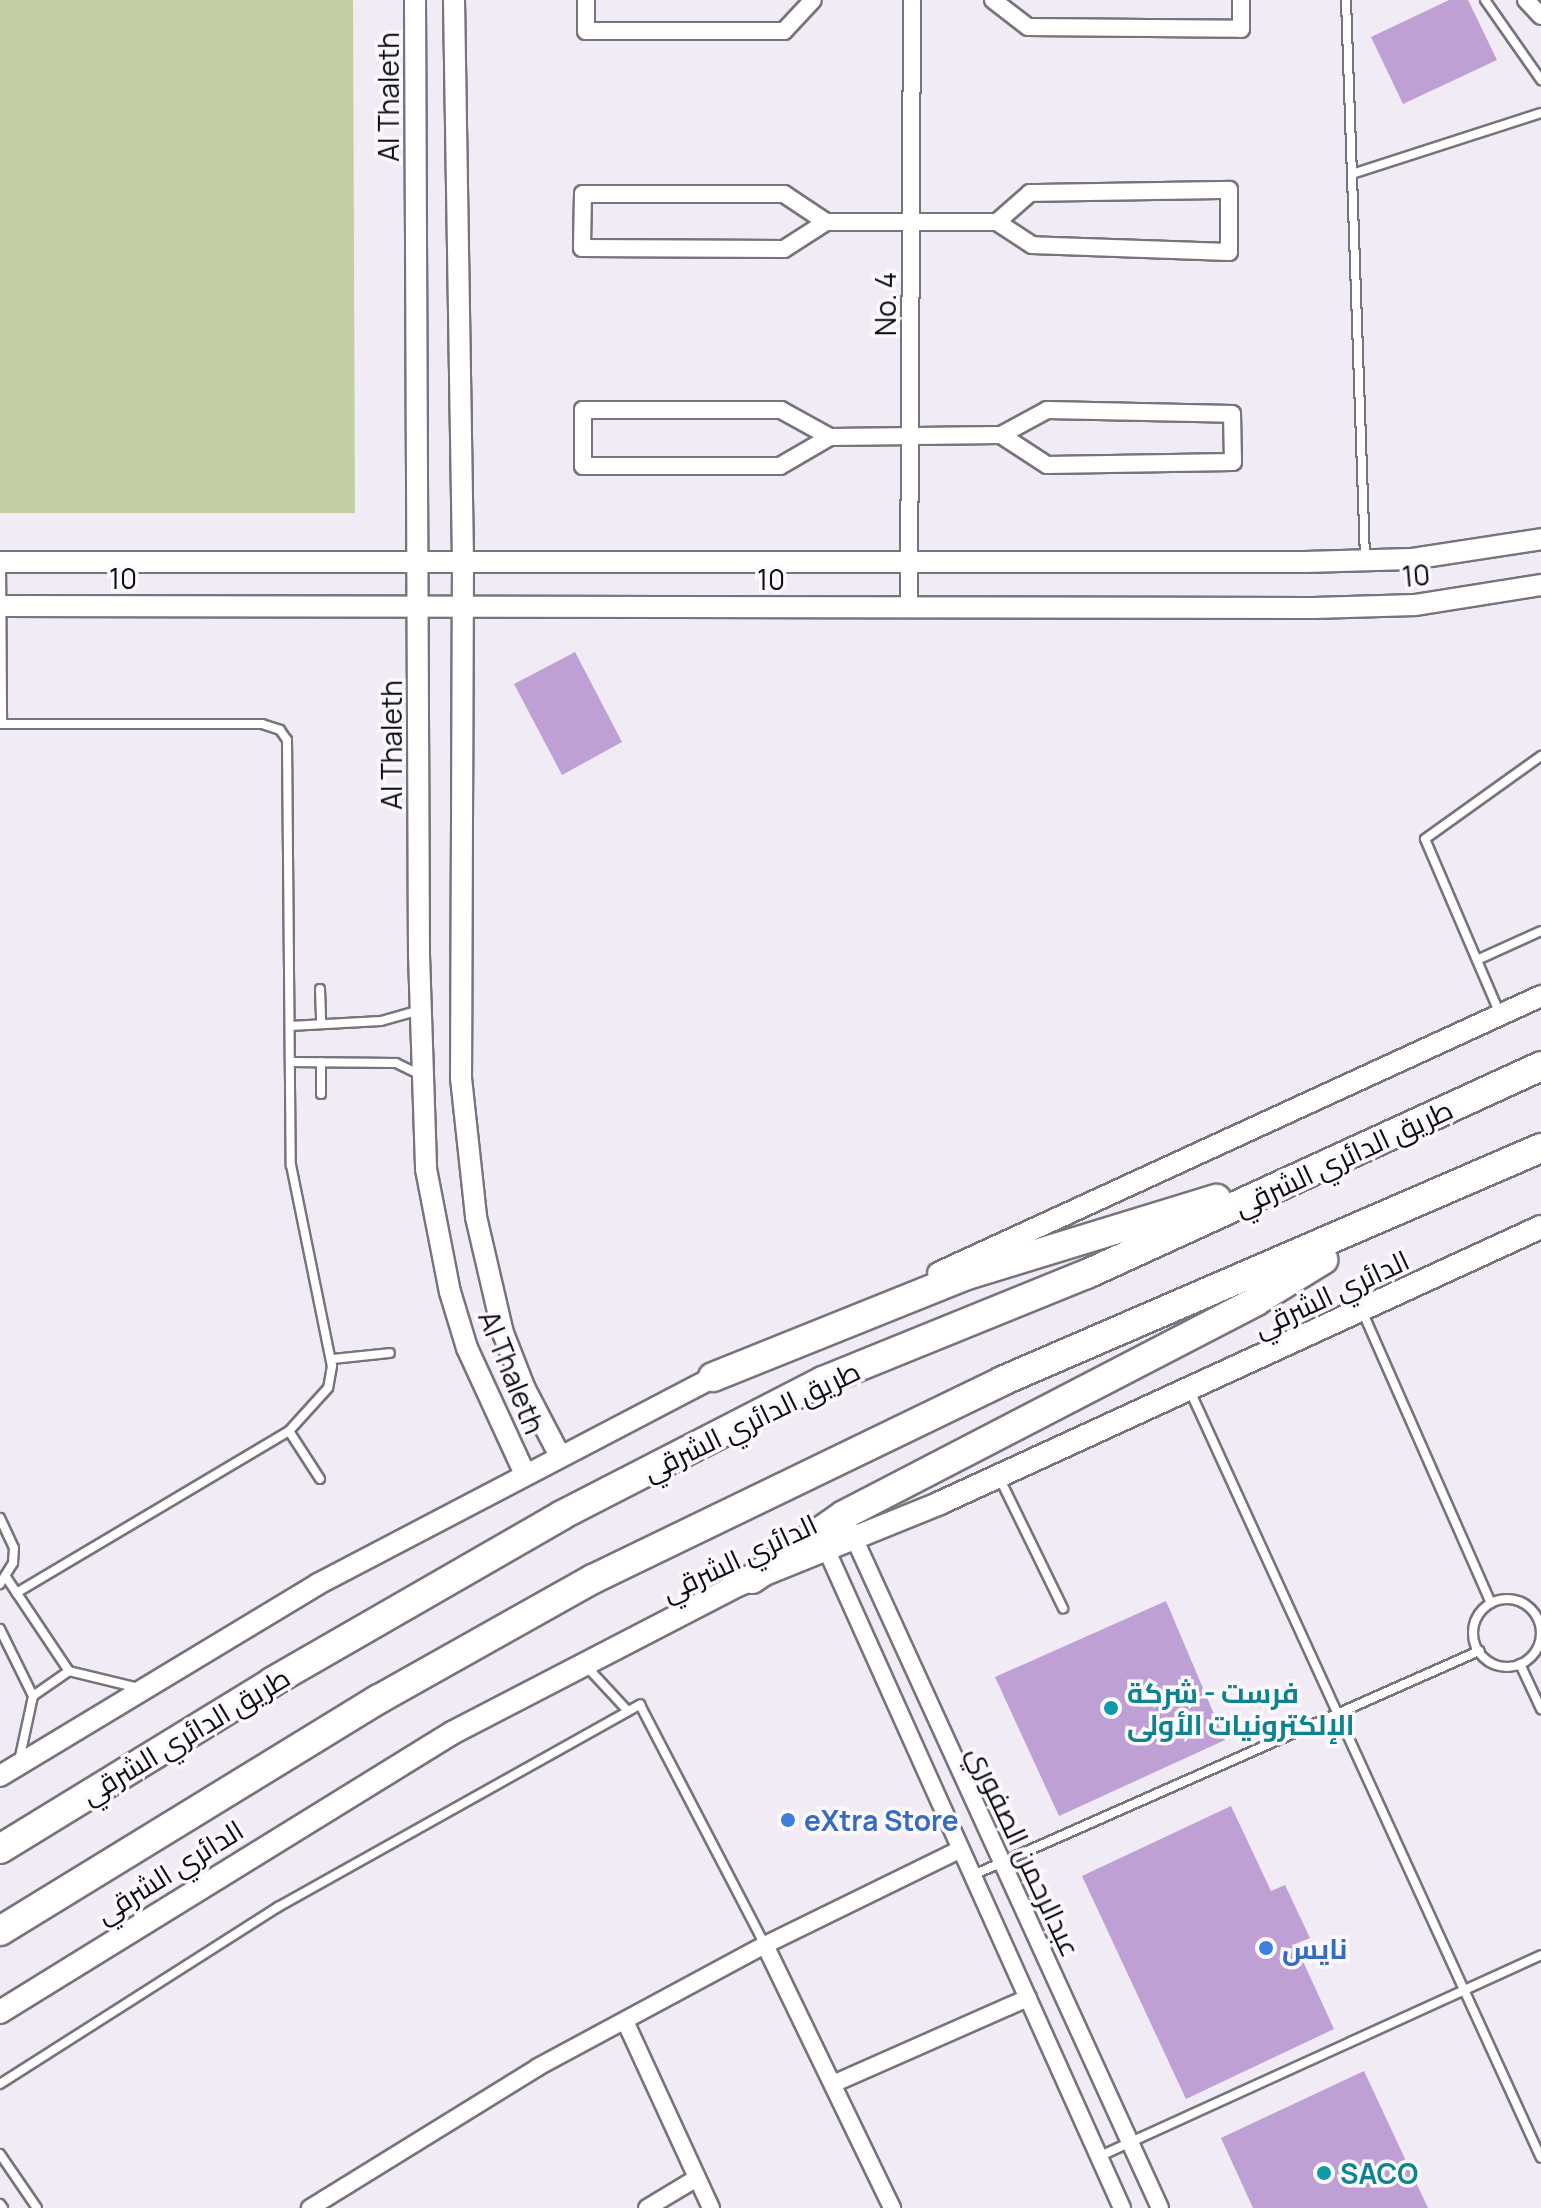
<!DOCTYPE html>
<meta charset="utf-8">
<style>
body{margin:0}
#map{position:relative;width:1541px;height:2208px;overflow:hidden;background:#f0ebf5;font-family:Manrope,Cairo,sans-serif}
div>[style]{position:absolute}
.green>*{inset:0;background:#c2cfa2}
.building>*{inset:0;background:#bea0d4}
.roads{filter:drop-shadow(2px 0 #78737c) drop-shadow(-2px 0 #78737c) drop-shadow(0 2px #78737c) drop-shadow(0 -2px #78737c)}
.service>*{height:8px;margin:-4px;padding:0 4px;transform-origin:4px;border-radius:4px;background:#fff}
.service>.ring{margin:-4px;padding:0;box-sizing:content-box;background:none;border:8px solid #fff;border-radius:50%}
.minor>*{height:16px;margin:-8px;padding:0 8px;transform-origin:8px;border-radius:8px;background:#fff}
.tertiary>*{height:20px;margin:-10px;padding:0 10px;transform-origin:10px;border-radius:10px;background:#fff}
.secondary>*{height:22px;margin:-11px;padding:0 11px;transform-origin:11px;border-radius:11px;background:#fff}
.motorway>*{height:28px;margin:-14px;padding:0 14px;transform-origin:14px;border-radius:14px;background:#fff}
.dots>*{width:22px;height:22px;translate:-50% -50%;box-sizing:border-box;border:4px solid #fcf9fe;border-radius:50%}
span{translate:-50% -50%;white-space:nowrap;text-align:center;line-height:1.15;-webkit-text-stroke:7px #fcf9fe;paint-order:stroke}
.street-label{font-size:28px;color:#0e0c10}
.culture-label{font-size:28px;color:#0d838f;font-weight:700}
.left{translate:0 -50%;text-align:left}
.shop-label{font-size:28px;color:#366cbe;font-weight:700}
</style>
<div id="map">
<div class="green">
<i style="clip-path:polygon(0 0,353px 0,355px 513px,0 513px)"></i>
</div>
<div class="building">
<i style="clip-path:polygon(1449px 0,1468px 0,1497px 60px,1403px 104px,1371px 37px)"></i>
<i style="clip-path:polygon(575px 652px,622px 742px,562px 775px,514px 684px)"></i>
<i style="clip-path:polygon(1166px 1601px,1225px 1740px,1059px 1816px,995px 1677px)"></i>
<i style="clip-path:polygon(1231px 1806px,1271px 1891px,1285px 1885px,1310px 1938px,1295px 1944px,1334px 2029px,1186px 2099px,1082px 1876px)"></i>
<i style="clip-path:polygon(1364px 2071px,1428px 2208px,1253px 2208px,1221px 2138px)"></i>
</div>
<div class="roads">
<div class="service">
<i style="left:1346px;top:0;width:559px;rotate:88.05deg"></i>
<i style="left:1485px;top:0;width:98px;rotate:55deg"></i>
<i style="left:1355px;top:173px;width:195px;rotate:-17.9deg"></i>
<i style="left:1px;top:564px;width:160px;rotate:89.6deg"></i>
<i style="left:0;top:724px;width:262px"></i>
<i style="left:262px;top:724px;width:19px;rotate:18deg"></i>
<i style="left:280px;top:730px;width:12px;rotate:55deg"></i>
<i style="left:287px;top:740px;width:425px;rotate:89.5deg"></i>
<i style="left:291px;top:1165px;width:205px;rotate:78.5deg"></i>
<i style="left:332px;top:1366px;width:22px;rotate:100deg"></i>
<i style="left:328px;top:1388px;width:58px;rotate:132.2deg"></i>
<i style="left:289px;top:1431px;width:317px;rotate:149.3deg"></i>
<i style="left:1477px;top:960px;width:70px;rotate:-24.4deg"></i>
<i style="left:320px;top:989px;width:35px;rotate:88deg"></i>
<i style="left:1500px;top:1014px;width:190px;rotate:-113.2deg"></i>
<i style="left:1425px;top:839px;width:143px;rotate:-35.6deg"></i>
<i style="left:290px;top:1026px;width:91px;rotate:-3.1deg"></i>
<i style="left:381px;top:1021px;width:41px;rotate:-15.8deg"></i>
<i style="left:290px;top:1062px;width:106px;rotate:0.5deg"></i>
<i style="left:396px;top:1063px;width:25px;rotate:26deg"></i>
<i style="left:321px;top:1062px;width:32px;rotate:90deg"></i>
<i style="left:1363px;top:1313px;width:317px;rotate:66.2deg"></i>
<i style="left:332px;top:1359px;width:58px;rotate:-5.9deg"></i>
<i style="left:1190px;top:1391px;width:843px;rotate:65.41deg"></i>
<i style="left:289px;top:1431px;width:57px;rotate:57.1deg"></i>
<i style="left:1000px;top:1479px;width:144px;rotate:64deg"></i>
<i style="left:0;top:1518px;width:33px;rotate:65deg"></i>
<i style="left:14px;top:1548px;width:15px;rotate:94deg"></i>
<i style="left:13px;top:1563px;width:25px;rotate:122deg"></i>
<i style="left:6px;top:1577px;width:113px;rotate:56.2deg"></i>
<i class="ring" style="left:1473px;top:1599px;width:60px;height:60px"></i>
<i style="left:0;top:1629px;width:75px;rotate:63.8deg"></i>
<i style="left:1520px;top:1664px;width:50px;rotate:65deg"></i>
<i style="left:587px;top:1667px;width:59px;rotate:47.1deg"></i>
<i style="left:19px;top:1761px;width:66px;rotate:-77.8deg"></i>
<i style="left:33px;top:1696px;width:44px;rotate:-34.8deg"></i>
<i style="left:69px;top:1671px;width:72px;rotate:13.7deg"></i>
<i style="left:971px;top:1876px;width:556px;rotate:-23.89deg"></i>
<i style="left:0;top:2084px;width:330px;rotate:-32.5deg"></i>
<i style="left:278px;top:1907px;width:415px;rotate:-29.2deg"></i>
<i style="left:640px;top:1705px;width:271px;rotate:62.5deg"></i>
<i style="left:0;top:2154px;width:65px;rotate:55.6deg"></i>
<i style="left:1098px;top:2157px;width:487px;rotate:-24.5deg"></i>
<i style="left:0;top:2204px;width:5px;rotate:53deg"></i>
</div>
<div class="minor">
<i style="left:586px;top:0;width:31px;rotate:90deg"></i>
<i style="left:586px;top:31px;width:198px"></i>
<i style="left:784px;top:31px;width:42px;rotate:-46.9deg"></i>
<i style="left:993px;top:0;width:44px;rotate:37.6deg"></i>
<i style="left:1028px;top:27px;width:213px;rotate:0.5deg"></i>
<i style="left:1241px;top:29px;width:29px;rotate:-90deg"></i>
<i style="left:1526px;top:0;width:22px;rotate:47deg"></i>
<i style="left:826px;top:222px;width:50px;rotate:-146.3deg"></i>
<i style="left:784px;top:194px;width:201px;rotate:180deg"></i>
<i style="left:583px;top:194px;width:54px;rotate:91.1deg"></i>
<i style="left:582px;top:248px;width:202px;rotate:0.3deg"></i>
<i style="left:784px;top:249px;width:50px;rotate:-32.7deg"></i>
<i style="left:826px;top:222px;width:171px"></i>
<i style="left:997px;top:222px;width:44px;rotate:-41.3deg"></i>
<i style="left:1030px;top:193px;width:199px;rotate:-0.9deg"></i>
<i style="left:1229px;top:190px;width:62px;rotate:90deg"></i>
<i style="left:1229px;top:252px;width:197px;rotate:-178deg"></i>
<i style="left:1032px;top:245px;width:42px;rotate:-146.7deg"></i>
<i style="left:830px;top:437px;width:56px;rotate:-151.1deg"></i>
<i style="left:781px;top:410px;width:198px;rotate:180deg"></i>
<i style="left:583px;top:410px;width:56px;rotate:90deg"></i>
<i style="left:583px;top:466px;width:197px"></i>
<i style="left:780px;top:466px;width:58px;rotate:-30.1deg"></i>
<i style="left:830px;top:437px;width:171px;rotate:-0.7deg"></i>
<i style="left:1001px;top:435px;width:52px;rotate:-28.5deg"></i>
<i style="left:1047px;top:410px;width:185px;rotate:1.2deg"></i>
<i style="left:1232px;top:414px;width:48px;rotate:88.8deg"></i>
<i style="left:1233px;top:462px;width:186px;rotate:179.1deg"></i>
<i style="left:1047px;top:465px;width:55px;rotate:-146.9deg"></i>
<i style="left:909px;top:607px;width:607px;rotate:-89.72deg"></i>
<i style="left:850px;top:1529px;width:746px;rotate:65.46deg"></i>
<i style="left:823px;top:1542px;width:730px;rotate:65.82deg"></i>
<i style="left:765px;top:1945px;width:292px;rotate:64.2deg"></i>
<i style="left:625px;top:2021px;width:206px;rotate:65.3deg"></i>
<i style="left:835px;top:2083px;width:211px;rotate:-23.8deg"></i>
<i style="left:310px;top:2208px;width:268px;rotate:-31.7deg"></i>
<i style="left:538px;top:2067px;width:258px;rotate:-28.3deg"></i>
<i style="left:765px;top:1945px;width:216px;rotate:-26.1deg"></i>
<i style="left:647px;top:2208px;width:58px;rotate:-31deg"></i>
</div>
<div class="tertiary">
<i style="left:415px;top:0;width:955px;rotate:89.76deg"></i>
<i style="left:419px;top:955px;width:214px;rotate:88.1deg"></i>
<i style="left:426px;top:1169px;width:125px;rotate:79deg"></i>
<i style="left:450px;top:1292px;width:59px;rotate:73.1deg"></i>
<i style="left:467px;top:1348px;width:136px;rotate:65.3deg"></i>
<i style="left:454px;top:0;width:562px;rotate:89.08deg"></i>
<i style="left:463px;top:562px;width:516px;rotate:90.22deg"></i>
<i style="left:461px;top:1078px;width:140px;rotate:83.8deg"></i>
<i style="left:476px;top:1217px;width:119px;rotate:76.9deg"></i>
<i style="left:503px;top:1333px;width:60px;rotate:68.6deg"></i>
<i style="left:525px;top:1389px;width:73px;rotate:62.4deg"></i>
<i style="left:0;top:562px;width:1305px"></i>
<i style="left:1305px;top:562px;width:106px;rotate:-1.6deg"></i>
<i style="left:1411px;top:559px;width:132px;rotate:-8.7deg"></i>
<i style="left:0;top:606px;width:1314px;rotate:0.09deg"></i>
<i style="left:1314px;top:608px;width:101px;rotate:-1.7deg"></i>
<i style="left:1415px;top:605px;width:128px;rotate:-9deg"></i>
<i style="left:938px;top:1273px;width:664px;rotate:-24.67deg"></i>
<i style="left:0;top:1776px;width:371px;rotate:-31.1deg"></i>
<i style="left:318px;top:1584px;width:457px;rotate:-27.6deg"></i>
</div>
<div class="secondary">
<i style="left:0;top:2012px;width:531px;rotate:-31.69deg"></i>
<i style="left:452px;top:1733px;width:324px;rotate:-27.4deg"></i>
<i style="left:740px;top:1584px;width:216px;rotate:-22deg"></i>
<i style="left:940px;top:1503px;width:661px;rotate:-24.67deg"></i>
</div>
<div class="motorway">
<i style="left:713px;top:1377px;width:271px;rotate:-21.9deg"></i>
<i style="left:964px;top:1276px;width:264px;rotate:-17deg"></i>
<i style="left:752px;top:1579px;width:112px;rotate:-34.8deg"></i>
<i style="left:844px;top:1515px;width:464px;rotate:-27.4deg"></i>
<i style="left:1256px;top:1301px;width:79px;rotate:-31.5deg"></i>
<i style="left:0;top:1849px;width:319px;rotate:-31.5deg"></i>
<i style="left:272px;top:1682px;width:335px;rotate:-29.9deg"></i>
<i style="left:562px;top:1515px;width:293px;rotate:-27.2deg"></i>
<i style="left:823px;top:1381px;width:285px;rotate:-22.1deg"></i>
<i style="left:1087px;top:1274px;width:499px;rotate:-24.6deg"></i>
<i style="left:0;top:1931px;width:444px;rotate:-31.5deg"></i>
<i style="left:379px;top:1699px;width:245px;rotate:-29.3deg"></i>
<i style="left:593px;top:1579px;width:454px;rotate:-25.8deg"></i>
<i style="left:1002px;top:1381px;width:587px;rotate:-23.38deg"></i>
</div>
</div>
<div class="dots">
<i style="left:1111px;top:1708px;background:#0f9aa8"></i>
<i style="left:788px;top:1820px;background:#3f7fe0"></i>
<i style="left:1266px;top:1948px;background:#3f7fe0"></i>
<i style="left:1324px;top:2173px;background:#0f9aa8"></i>
</div>
<div class="street-label">
<span style="left:388px;top:97px;rotate:-90deg">Al Thaleth</span>
<span style="left:885px;top:304px;rotate:-90deg">No. 4</span>
<span style="left:1416px;top:575px;rotate:-5deg">10</span>
<span style="left:123px;top:578px">10</span>
<span style="left:771px;top:579px">10</span>
<span style="left:391px;top:745px;rotate:-90deg">Al Thaleth</span>
<span style="left:1343px;top:1157px;rotate:-25deg">طريق الدائري الشرقي</span>
<span style="left:1331px;top:1293px;rotate:-25deg">الدائري الشرقي</span>
<span style="left:512px;top:1372px;rotate:68deg">Al Thaleth</span>
<span style="left:751px;top:1420px;rotate:-26deg">طريق الدائري الشرقي</span>
<span style="left:739px;top:1557px;rotate:-25deg">الدائري الشرقي</span>
<span style="left:185px;top:1735px;rotate:-31deg">طريق الدائري الشرقي</span>
<span style="left:1025px;top:1851px;rotate:65deg">عبدالرحمن الصفوري</span>
<span style="left:169px;top:1871px;rotate:-32deg">الدائري الشرقي</span>
</div>
<div class="culture-label">
<span class="left" style="left:1127px;top:1708px">فرست - شركة<br>الإلكترونيات الأولى</span>
<span class="left" style="left:1340px;top:2173px">SACO</span>
</div>
<div class="shop-label">
<span class="left" style="left:804px;top:1820px">eXtra Store</span>
<span class="left" style="left:1282px;top:1948px">نايس</span>
</div>
</div>
